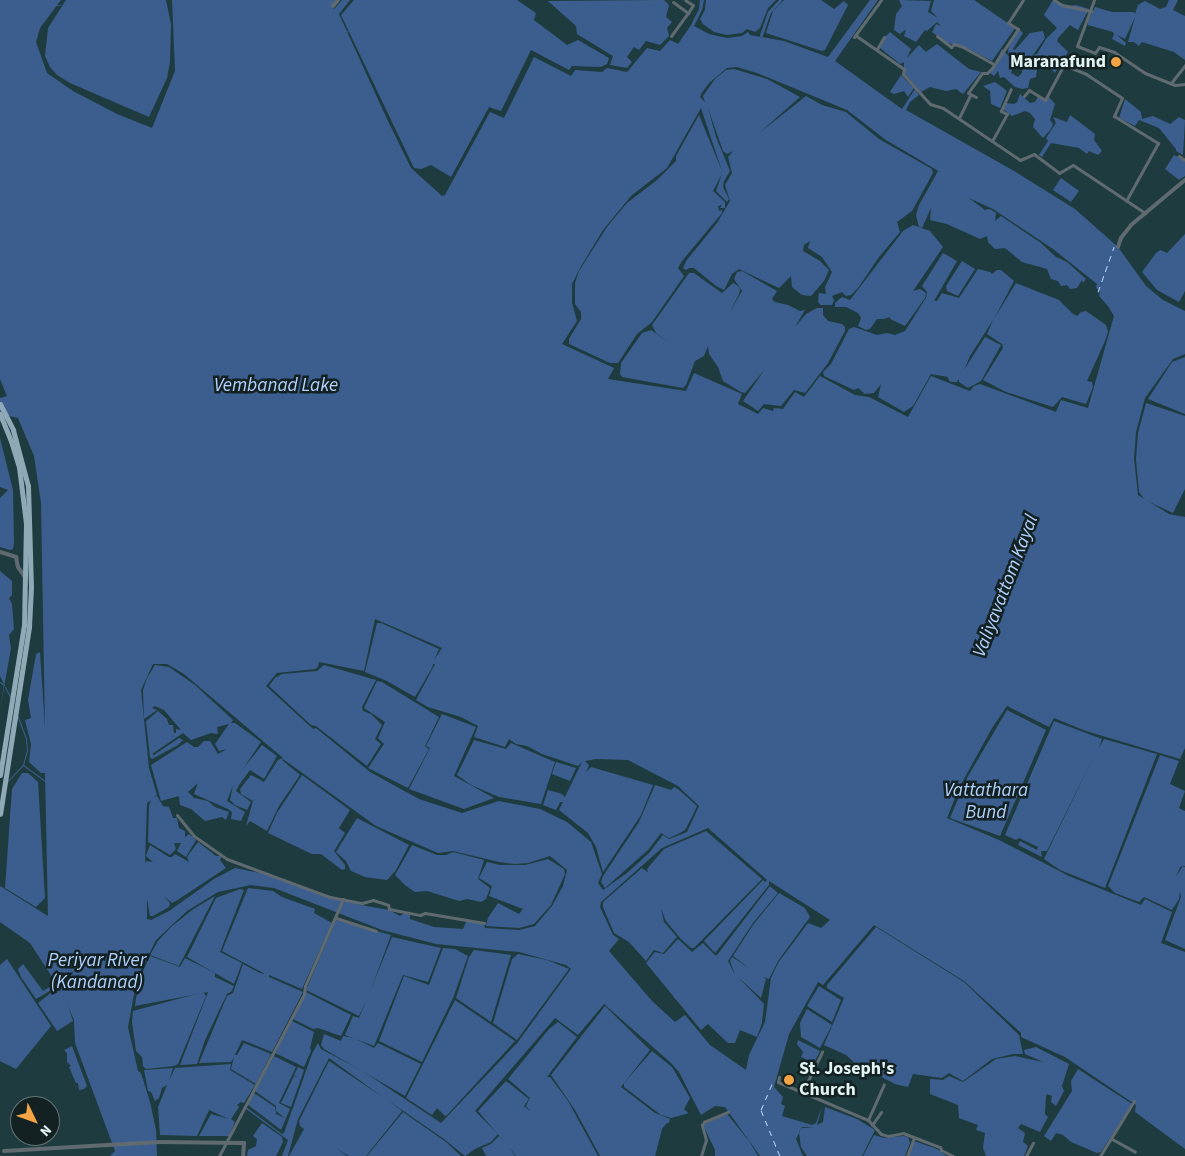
<!DOCTYPE html>
<style>
body{margin:0}
#map{position:relative;width:1185px;height:1156px;overflow:hidden;background:#1e3c3f;font-family:"Source Sans 3",sans-serif}
div>[style]{position:absolute}
.water>*{inset:0;background:#3c5e8f}
.stream>*{height:1px;margin:-0.5px;padding:0 0.5px;transform-origin:0.5px;border-radius:0.5px;background:#3c5e8f}
.canal>*{height:3px;margin:-1.5px;padding:0 1.5px;transform-origin:1.5px;border-radius:1.5px;background:#3c5e8f}
.ferry>*{height:1px;margin-top:-0.5px;transform-origin:0;background:repeating-linear-gradient(90deg,#b2d2ff 0 6px,transparent 0 11px)}
.minor>*{height:3px;margin:-1.5px;padding:0 1.5px;transform-origin:1.5px;border-radius:1.5px;background:#606b71}
.tertiary>*{height:4px;margin:-2px;padding:0 2px;transform-origin:2px;border-radius:2px;background:#606b71}
.trunk>*{height:5px;margin:-2.5px;padding:0 2.5px;transform-origin:2.5px;border-radius:2.5px;background:#90a9b6}
.tertiary-bridge>*{height:4px;margin:-2px;padding:0 2px;transform-origin:2px;border-radius:2px;background:#606b71}
.dots>*{width:14px;height:14px;translate:-50% -50%;box-sizing:border-box;border:2px solid #142122;border-radius:50%}
span{translate:-50% -50%;white-space:nowrap;text-align:center;line-height:1.15;-webkit-text-stroke:5px #142122;paint-order:stroke}
.poi-label{font-size:18px;color:#e3f4f5;font-weight:700}
.right{translate:-100% -50%;text-align:right}
.left{translate:0 -50%;text-align:left}
.water-label{font-size:19px;color:#b2d2ff;font-style:italic}
.north{position:absolute;left:10px;top:1096px;width:50px;height:50px;box-sizing:border-box;background:#142122;border:1px solid #677576;border-radius:50%;rotate:132deg;font-size:14px;font-weight:700;line-height:20px;text-align:center;color:#e3f4f5}
.north::after{content:'';display:block;margin:auto;width:18px;height:22px;background:#f4a444;clip-path:polygon(50% 0,100% 100%,50% 72%,0 100%)}
</style>
<div id="map">
<div class="water">
<i style="clip-path:polygon(evenodd,0 0,61px 0,40px 28px,36px 42px,47px 73px,73px 91px,117px 114px,152px 128px,175px 71px,172px 0,337px 0,332px 6px,334px 9px,342px 0,350px 0,339px 14px,387px 119px,411px 168px,442px 196px,445px 195px,490px 112px,504px 118px,534px 57px,571px 76px,575px 70px,602px 72px,607px 68px,627px 72px,647px 48px,660px 51px,670px 40px,678px 44px,691px 25px,699px 9px,700px 0,704px 0,702px 10px,694px 26px,709px 34px,727px 38px,742px 36px,748px 32px,750px 35px,784px 41px,828px 57px,870px 0,878px 0,835px 61px,902px 109px,915px 89px,919px 95px,910px 102px,906px 110px,1014px 171px,1075px 209px,1118px 247px,1146px 286px,1163px 300px,1185px 311px,1185px 354px,1173px 359px,1145px 398px,1136px 432px,1134px 459px,1138px 495px,1169px 514px,1185px 517px,1185px 748px,1180px 759px,1086px 731px,1054px 718px,1049px 727px,1007px 706px,992px 728px,959px 788px,947px 818px,999px 840px,1069px 876px,1141px 905px,1145px 899px,1172px 912px,1161px 943px,1185px 952px,1185px 1149px,1135px 1112px,1136px 1105px,1065px 1057px,1021px 1037px,1021px 1033px,964px 981px,874px 925px,823px 985px,818px 982px,789px 1034px,774px 1087px,783px 1097px,781px 1104px,785px 1106px,782px 1116px,812px 1125px,816px 1123px,822px 1107px,817px 1125px,823px 1122px,825px 1107px,857px 1119px,875px 1130px,862px 1156px,807px 1156px,801px 1147px,799px 1132px,802px 1128px,814px 1128px,805px 1127px,802px 1127px,796px 1139px,803px 1156px,760px 1156px,725px 1107px,715px 1106px,701px 1115px,679px 1072px,671px 1063px,604px 1004px,578px 1035px,555px 1018px,475px 1111px,498px 1134px,491px 1142px,475px 1149px,465px 1156px,444px 1139px,389px 1101px,402px 1111px,366px 1156px,349px 1156px,337px 1149px,347px 1156px,289px 1156px,304px 1129px,300px 1126px,299px 1121px,329px 1061px,384px 1098px,329px 1058px,298px 1119px,288px 1156px,282px 1156px,288px 1140px,245px 1108px,246px 1107px,282px 1134px,284px 1133px,312px 1054px,318px 1043px,321px 1049px,361px 1070px,441px 1123px,518px 1042px,571px 969px,566px 965px,519px 952px,436px 944px,382px 930px,274px 888px,251px 885px,218px 892px,187px 911px,156px 940px,137px 978px,128px 1027px,138px 1071px,141px 1073px,150px 1102px,156px 1130px,157px 1156px,110px 1156px,115px 1151px,75px 1043px,74px 1020px,68px 1006px,73px 1021px,57px 1031px,38px 1003px,52px 992px,60px 991px,58px 986px,36px 999px,21px 977px,18px 969px,23px 964px,43px 991px,56px 983px,30px 943px,0 922px,0 886px,48px 916px,45px 773px,41px 773px,29px 762px,31px 744px,25px 720px,31px 718px,28px 700px,36px 654px,40px 652px,45px 728px,41px 503px,34px 456px,18px 418px,0 414px,0 398px,7px 396px,0 379px,0 0,737px 67px,757px 73px,847px 110px,886px 140px,935px 169px,938px 171px,919px 205px,916px 215px,919px 227px,922px 228px,931px 208px,930px 220px,947px 224px,980px 239px,987px 236px,988px 242px,995px 249px,1005px 248px,1022px 262px,1047px 269px,1051px 279px,1058px 281px,1061px 286px,1067px 285px,1070px 289px,1077px 288px,1082px 280px,1083px 283px,1086px 279px,1067px 262px,1056px 257px,1041px 243px,1001px 216px,995px 221px,996px 213px,990px 209px,985px 210px,969px 198px,993px 209px,1053px 249px,1097px 284px,1096px 288px,1100px 291px,1099px 296px,1108px 306px,1114px 316px,1088px 408px,1061px 400px,1056px 412px,980px 384px,974px 386px,970px 391px,931px 376px,908px 417px,869px 397px,855px 395px,820px 376px,804px 397px,795px 392px,783px 409px,774px 408px,773px 411px,763px 408px,758px 414px,738px 404px,742px 394px,694px 373px,686px 391px,608px 379px,614px 368px,562px 344px,577px 321px,572px 303px,572px 284px,580px 268px,603px 230px,631px 196px,667px 168px,701px 108px,722px 171px,699px 115px,676px 156px,676px 161px,657px 180px,627px 203px,607px 227px,579px 271px,575px 283px,575px 304px,581px 312px,581px 319px,569px 339px,569px 344px,610px 363px,618px 363px,637px 334px,652px 322px,684px 276px,678px 268px,682px 261px,722px 213px,722px 210px,719px 211px,718px 206px,722px 205px,720px 208px,725px 208px,725px 202px,713px 191px,722px 174px,716px 191px,727px 202px,729px 199px,723px 187px,724px 181px,730px 171px,716px 137px,708px 108px,723px 151px,727px 154px,733px 151px,728px 157px,732px 173px,725px 185px,730px 201px,717px 223px,686px 261px,683px 268px,686px 270px,689px 268px,694px 268px,716px 286px,724px 290px,732px 274px,739px 269px,779px 288px,791px 276px,792px 287px,802px 295px,811px 296px,824px 281px,829px 270px,820px 261px,803px 251px,804px 245px,810px 241px,808px 248px,822px 257px,832px 272px,825px 287px,826px 294px,819px 293px,818px 302px,821px 305px,832px 305px,834px 300px,832px 296px,842px 292px,846px 296px,851px 295px,858px 288px,879px 257px,900px 232px,897px 222px,912px 211px,933px 173px,932px 169px,879px 139px,846px 112px,822px 105px,806px 96px,758px 134px,800px 97px,767px 79px,734px 69px,726px 70px,715px 79px,703px 96px,705px 102px,700px 97px,701px 94px,709px 83px,727px 68px,737px 67px,0 0,375px 619px,442px 648px,434px 660px,439px 649px,381px 623px,377px 623px,365px 672px,387px 681px,415px 697px,432px 668px,433px 664px,435px 664px,416px 700px,428px 707px,461px 717px,478px 726px,474px 737px,505px 747px,509px 739px,516px 744px,527px 746px,542px 754px,578px 766px,582px 762px,565px 797px,562px 794px,548px 790px,543px 805px,556px 810px,560px 802px,563px 802px,559px 810px,588px 833px,596px 847px,603px 872px,641px 815px,653px 785px,591px 767px,586px 772px,589px 765px,585px 761px,596px 759px,628px 760px,678px 786px,699px 806px,687px 832px,669px 839px,663px 835px,649px 853px,627px 873px,603px 890px,598px 883px,602px 874px,591px 842px,567px 822px,540px 809px,499px 801px,462px 813px,419px 799px,370px 772px,316px 728px,313px 729px,266px 686px,277px 673px,315px 669px,318px 667px,319px 662px,364px 671px,375px 619px,0 0,153px 664px,167px 664px,184px 674px,283px 758px,278px 760px,264px 782px,251px 775px,240px 789px,241px 794px,253px 801px,246px 826px,250px 821px,267px 831px,279px 806px,300px 775px,282px 760px,283px 759px,376px 826px,431px 850px,438px 853px,453px 851px,499px 862px,515px 864px,528px 863px,550px 856px,567px 870px,563px 886px,552px 906px,535px 926px,519px 930px,485px 928px,484px 924px,467px 920px,463px 929px,434px 927px,410px 919px,410px 915px,405px 913px,400px 916px,389px 910px,361px 905px,296px 886px,265px 874px,235px 868px,214px 879px,169px 911px,151px 920px,147px 919px,147px 899px,150px 916px,153px 916px,169px 907px,170px 903px,164px 896px,172px 903px,176px 901px,226px 868px,220px 860px,222px 856px,216px 856px,198px 842px,187px 857px,189px 862px,175px 854px,172px 857px,169px 857px,150px 845px,146px 856px,153px 862px,146px 861px,145px 864px,147px 803px,151px 800px,149px 806px,148px 842px,170px 855px,176px 849px,174px 843px,181px 843px,177px 851px,186px 857px,196px 840px,189px 834px,185px 837px,185px 831px,179px 828px,177px 818px,173px 818px,169px 807px,163px 806px,157px 796px,154px 797px,157px 795px,149px 768px,141px 690px,153px 664px,0 0,708px 828px,767px 880px,765px 882px,763px 880px,704px 941px,715px 953px,769px 885px,769px 881px,830px 920px,821px 928px,808px 923px,778px 963px,771px 978px,765px 1022px,749px 1055px,746px 1070px,710px 1045px,685px 1015px,675px 1022px,652px 1001px,609px 951px,619px 939px,613px 935px,600px 907px,601px 902px,662px 848px,708px 828px)"></i>
<i style="clip-path:polygon(66px 0,166px 0,171px 24px,170px 62px,167px 78px,149px 117px,70px 83px,57px 75px,50px 67px,45px 56px,48px 28px)"></i>
<i style="clip-path:polygon(354px 0,517px 0,536px 13px,534px 20px,567px 45px,578px 40px,609px 58px,607px 64px,601px 67px,572px 66px,569px 70px,531px 50px,501px 111px,489px 107px,451px 177px,431px 165px,421px 169px,414px 168px,341px 15px)"></i>
<i style="clip-path:polygon(664px 0,669px 5px,666px 17px,672px 22px,667px 28px,669px 36px,660px 45px,646px 41px,639px 50px,634px 47px,627px 57px,632px 62px,627px 68px,610px 65px,613px 56px,577px 34px,576px 26px,548px 1px)"></i>
<i style="clip-path:polygon(706px 0,776px 0,768px 8px,760px 28px,755px 32px,747px 29px,742px 33px,727px 35px,714px 32px,703px 24px,700px 19px,705px 10px)"></i>
<i style="clip-path:polygon(784px 0,821px 0,834px 9px,844px 1px,848px 5px,825px 50px,822px 51px,766px 33px,773px 11px)"></i>
<i style="clip-path:polygon(899px 0,931px 1px,928px 12px,938px 18px,931px 11px,934px 0,974px 0,1015px 28px,992px 61px,967px 48px,947px 43px,932px 32px,936px 24px,941px 26px,937px 22px,927px 31px,925px 30px,916px 42px,904px 36px,906px 29px,900px 34px,894px 30px,896px 14px,902px 6px)"></i>
<i style="clip-path:polygon(1053px 0,1067px 6px,1076px 5px,1089px 9px,1078px 30px,1070px 25px,1058px 38px,1057px 41px,1068px 52px,1055px 73px,1044px 62px,1037px 69px,1036px 77px,1030px 79px,1028px 88px,1022px 89px,1015px 87px,1004px 77px,1000px 78px,998px 71px,994px 76px,990px 73px,1002px 49px,1014px 62px,1010px 66px,1012px 70px,1011px 73px,1018px 77px,1022px 73px,1024px 60px,1013px 59px,1008px 53px,1009px 43px,1018px 28px,1023px 33px,1013px 49px,1015px 50px,1030px 33px,1043px 31px,1045px 38px,1033px 55px,1037px 54px,1046px 39px,1057px 28px,1044px 15px)"></i>
<i style="clip-path:polygon(1169px 0,1178px 0,1173px 10px,1185px 16px,1185px 60px,1174px 52px,1142px 42px,1139px 46px,1134px 42px,1128px 42px,1135px 17px,1125px 39px,1117px 35px,1126px 43px,1125px 46px,1112px 39px,1114px 34px,1113px 32px,1088px 25px,1088px 21px,1095px 7px,1112px 12px,1134px 12px,1135px 14px,1138px 5px,1145px 1px,1160px 9px,1166px 7px)"></i>
<i style="clip-path:polygon(890px 32px,911px 49px,907px 58px,919px 45px,926px 52px,937px 44px,969px 69px,981px 72px,963px 94px,956px 89px,946px 91px,930px 87px,921px 92px,904px 73px,904px 62px,900px 64px,880px 48px,886px 36px)"></i>
<i style="clip-path:polygon(901px 75px,914px 88px,908px 97px,904px 91px,894px 94px,890px 92px)"></i>
<i style="clip-path:polygon(995px 82px,1007px 91px,1000px 108px,991px 104px,990px 91px,983px 86px)"></i>
<i style="clip-path:polygon(1020px 94px,1030px 103px,1035px 102px,1038px 97px,1045px 101px,1049px 97px,1055px 104px,1050px 120px,1053px 124px,1051px 129px,1043px 138px,1033px 127px,1035px 119px,1030px 113px,1025px 111px,1012px 116px,1003px 109px,1006px 103px,1014px 104px,1017px 102px)"></i>
<i style="clip-path:polygon(1125px 99px,1141px 112px,1142px 119px,1153px 116px,1170px 124px,1179px 117px,1185px 120px,1183px 155px,1176px 151px,1176px 149px,1159px 128px,1139px 120px,1135px 126px,1119px 118px)"></i>
<i style="clip-path:polygon(1070px 115px,1095px 134px,1094px 140px,1102px 151px,1098px 155px,1089px 151px,1087px 154px,1079px 148px,1051px 143px,1042px 157px,1039px 155px,1048px 141px,1046px 138px,1056px 123px,1053px 117px,1067px 122px)"></i>
<i style="clip-path:polygon(1174px 155px,1185px 160px,1185px 176px,1179px 180px,1165px 169px)"></i>
<i style="clip-path:polygon(1061px 178px,1079px 191px,1071px 202px,1053px 190px)"></i>
<i style="clip-path:polygon(913px 225px,930px 231px,943px 247px,913px 291px,920px 289px,926px 293px,925px 298px,905px 326px,890px 319px,890px 317px,884px 319px,877px 319px,870px 329px,866px 330px,858px 326px,861px 318px,858px 313px,846px 307px,835px 307px,835px 303px,842px 297px,850px 300px,903px 231px)"></i>
<i style="clip-path:polygon(1185px 234px,1185px 291px,1179px 302px,1157px 290px,1142px 272px,1156px 253px,1160px 250px,1167px 253px)"></i>
<i style="clip-path:polygon(943px 253px,957px 261px,934px 301px,937px 301px,942px 293px,959px 298px,978px 269px,990px 272px,992px 274px,997px 270px,1001px 270px,1014px 281px,994px 319px,1016px 283px,1059px 300px,1073px 314px,1077px 316px,1081px 312px,1086px 311px,1106px 325px,1108px 332px,1105px 341px,1087px 381px,1092px 382px,1093px 387px,1086px 404px,1062px 397px,1053px 407px,1006px 392px,983px 380px,1003px 348px,1002px 344px,987px 334px,993px 320px,970px 356px,964px 370px,985px 337px,1001px 345px,981px 381px,968px 388px,959px 382px,959px 379px,957px 382px,952px 382px,949px 381px,948px 377px,931px 374px,913px 406px,904px 412px,878px 397px,881px 384px,874px 393px,865px 394px,858px 388px,854px 390px,824px 376px,823px 372px,831px 364px,849px 329px,854px 327px,877px 335px,887px 333px,895px 335px,905px 331px,926px 298px,927px 292px,922px 286px)"></i>
<i style="clip-path:polygon(962px 261px,975px 269px,958px 296px,947px 291px,946px 286px)"></i>
<i style="clip-path:polygon(742px 271px,777px 291px,772px 299px,775px 302px,788px 305px,800px 311px,805px 310px,795px 327px,806px 314px,817px 308px,823px 308px,823px 315px,828px 321px,842px 324px,845px 327px,845px 331px,828px 363px,805px 393px,794px 390px,781px 406px,764px 404px,758px 411px,743px 401px,765px 369px,745px 393px,741px 392px,723px 381px,718px 367px,709px 354px,708px 346px,704px 356px,695px 361px,686px 385px,683px 388px,622px 377px,620px 374px,621px 363px,642px 333px,651px 330px,671px 344px,656px 333px,652px 325px,689px 273px,694px 273px,722px 293px,733px 283px,738px 286px,740px 289px,739px 294px,730px 312px,742px 291px,734px 279px,737px 272px)"></i>
<i style="clip-path:polygon(1185px 357px,1185px 414px,1148px 399px,1172px 362px)"></i>
<i style="clip-path:polygon(1146px 403px,1185px 416px,1185px 489px,1173px 513px,1145px 500px,1139px 492px,1136px 459px,1138px 433px)"></i>
<i style="clip-path:polygon(0 438px,13px 490px,14px 543px,13px 549px,10px 550px,0 547px,0 498px,8px 490px,0 487px)"></i>
<i style="clip-path:polygon(0 571px,12px 581px,12px 595px,9px 598px,12px 604px,14px 629px,9px 635px,11px 648px,0 710px,4px 684px,0 676px)"></i>
<i style="clip-path:polygon(155px 665px,169px 667px,195px 685px,233px 720px,231px 723px,235px 723px,261px 742px,243px 769px,262px 745px,277px 756px,264px 779px,250px 770px,239px 785px,236px 791px,251px 802px,247px 810px,235px 805px,230px 800px,233px 785px,227px 801px,245px 812px,241px 821px,231px 819px,232px 812px,228px 809px,194px 794px,198px 783px,188px 792px,194px 798px,208px 801px,215px 807px,229px 812px,226px 820px,222px 817px,205px 821px,191px 809px,180px 805px,179px 796px,161px 801px,151px 765px,187px 742px,194px 747px,198px 747px,204px 741px,210px 741px,218px 754px,227px 749px,219px 751px,215px 744px,229px 724px,217px 727px,218px 734px,211px 733px,191px 740px,183px 733px,152px 754px,154px 755px,179px 738px,183px 740px,178px 745px,152px 759px,150px 757px,146px 721px,158px 711px,167px 719px,169px 725px,173px 725px,174px 733px,176px 733px,176px 729px,181px 730px,164px 710px,155px 706px,152px 708px,157px 710px,144px 719px,143px 690px,147px 678px)"></i>
<i style="clip-path:polygon(324px 665px,376px 680px,362px 707px,363px 711px,371px 714px,382px 725px,375px 739px,381px 744px,367px 766px,316px 726px,311px 725px,269px 686px,275px 678px,282px 674px,317px 671px)"></i>
<i style="clip-path:polygon(377px 681px,382px 682px,439px 717px,425px 746px,429px 749px,408px 788px,368px 768px,384px 744px,378px 738px,385px 722px,364px 708px)"></i>
<i style="clip-path:polygon(1007px 710px,1046px 730px,1000px 836px,950px 818px,967px 778px)"></i>
<i style="clip-path:polygon(442px 714px,476px 727px,454px 776px,494px 798px,464px 809px,409px 789px,430px 748px,426px 746px)"></i>
<i style="clip-path:polygon(1054px 721px,1102px 739px,1099px 748px,1104px 739px,1157px 754px,1105px 888px,1060px 870px,1044px 859px,1097px 750px,1047px 851px,1041px 851px,1042px 857px,1018px 845px,1020px 841px,1037px 850px,1038px 847px,1019px 838px,1016px 840px,1005px 835px)"></i>
<i style="clip-path:polygon(474px 740px,506px 749px,511px 743px,555px 762px,541px 804px,499px 797px,471px 785px,457px 775px)"></i>
<i style="clip-path:polygon(1160px 755px,1179px 761px,1170px 784px,1185px 791px,1179px 808px,1185px 811px,1185px 866px,1180px 867px,1176px 877px,1182px 867px,1185px 867px,1185px 949px,1165px 940px,1181px 897px,1180px 891px,1179px 899px,1172px 910px,1144px 897px,1139px 902px,1115px 893px,1108px 886px)"></i>
<i style="clip-path:polygon(556px 762px,576px 768px,570px 781px,552px 774px)"></i>
<i style="clip-path:polygon(22px 773px,28px 773px,38px 782px,45px 898px,36px 907px,5px 888px,12px 789px)"></i>
<i style="clip-path:polygon(302px 775px,350px 810px,339px 828px,345px 833px,334px 851px,345px 865px,345px 869px,342px 870px,321px 854px,312px 854px,268px 833px,277px 813px)"></i>
<i style="clip-path:polygon(655px 785px,671px 790px,674px 787px,678px 789px,697px 806px,692px 817px,685px 830px,678px 834px,669px 838px,661px 833px,649px 849px,605px 888px,601px 882px,603px 876px,639px 822px)"></i>
<i style="clip-path:polygon(357px 818px,409px 845px,396px 870px,387px 880px,365px 877px,351px 871px,346px 861px,336px 852px)"></i>
<i style="clip-path:polygon(706px 831px,762px 879px,694px 948px,691px 948px,681px 939px,666px 921px,661px 909px,664px 922px,677px 937px,663px 953px,654px 950px,646px 961px,629px 942px,614px 933px,603px 907px,603px 902px,642px 868px,649px 873px,659px 898px,647px 869px,664px 849px)"></i>
<i style="clip-path:polygon(412px 845px,437px 855px,446px 855px,453px 852px,484px 860px,478px 879px,490px 888px,486px 899px,481px 902px,467px 899px,459px 901px,427px 891px,415px 892px,406px 886px,395px 875px)"></i>
<i style="clip-path:polygon(548px 859px,564px 869px,565px 874px,551px 905px,534px 924px,519px 928px,486px 926px,488px 918px,498px 903px,519px 914px,523px 909px,489px 896px,492px 886px,479px 878px,487px 862px,500px 865px,525px 865px)"></i>
<i style="clip-path:polygon(770px 886px,778px 893px,753px 923px,728px 961px,735px 975px,730px 961px,732px 957px,749px 968px,733px 956px,753px 925px,779px 893px,805px 908px,810px 917px,778px 961px,769px 979px,763px 977px,766px 979px,761px 998px,738px 977px,764px 1004px,762px 1023px,757px 1037px,740px 1030px,735px 1043px,728px 1043px,708px 1024px,701px 1030px,646px 963px,655px 952px,664px 954px,678px 939px,692px 952px,703px 943px,715px 955px,717px 955px)"></i>
<i style="clip-path:polygon(248px 888px,273px 891px,282px 897px,315px 909px,314px 913px,332px 923px,302px 989px,269px 975px,269px 977px,303px 992px,272px 1052px,242px 1040px,235px 1055px,237px 1055px,244px 1043px,271px 1054px,256px 1084px,231px 1069px,234px 1057px,231px 1062px,199px 1063px,227px 996px,233px 993px,243px 964px,260px 973px,265px 974px,222px 951px)"></i>
<i style="clip-path:polygon(240px 889px,244px 890px,220px 952px,242px 963px,234px 984px,187px 957px,216px 898px)"></i>
<i style="clip-path:polygon(215px 896px,179px 966px,150px 955px,158px 941px,171px 927px,192px 910px)"></i>
<i style="clip-path:polygon(336px 920px,391px 935px,370px 992px,392px 937px,441px 948px,428px 982px,403px 975px,374px 1046px,345px 1035px,353px 1016px,359px 1018px,366px 1001px,359px 1016px,306px 990px)"></i>
<i style="clip-path:polygon(876px 927px,964px 982px,1019px 1035px,1023px 1054px,1013px 1054px,992px 1059px,963px 1081px,949px 1073px,942px 1078px,913px 1074px,908px 1087px,895px 1084px,870px 1071px,861px 1069px,857px 1075px,852px 1074px,845px 1067px,846px 1065px,854px 1067px,856px 1064px,846px 1055px,824px 1045px,844px 998px,827px 988px,827px 985px)"></i>
<i style="clip-path:polygon(443px 948px,455px 949px,468px 956px,453px 998px,422px 1062px,379px 1041px,404px 976px,429px 985px)"></i>
<i style="clip-path:polygon(474px 950px,511px 955px,491px 1022px,456px 998px,469px 957px)"></i>
<i style="clip-path:polygon(518px 954px,547px 960px,569px 969px,517px 1040px,493px 1023px,512px 959px)"></i>
<i style="clip-path:polygon(150px 956px,180px 967px,185px 958px,215px 973px,215px 977px,234px 986px,231px 992px,227px 994px,205px 1040px,197px 1064px,180px 1065px,208px 992px,135px 1006px,139px 980px)"></i>
<i style="clip-path:polygon(7px 959px,51px 1026px,16px 1069px,0 1061px,0 965px)"></i>
<i style="clip-path:polygon(819px 986px,841px 1000px,832px 1022px,807px 1006px)"></i>
<i style="clip-path:polygon(306px 992px,351px 1015px,341px 1036px,318px 1028px,313px 1029px,293px 1019px)"></i>
<i style="clip-path:polygon(200px 993px,204px 993px,206px 996px,178px 1064px,174px 1066px,146px 1069px,143px 1066px,142px 1057px,136px 1051px,132px 1022px,133px 1011px)"></i>
<i style="clip-path:polygon(455px 1000px,515px 1041px,447px 1115px,445px 1116px,437px 1108px,432px 1115px,406px 1098px)"></i>
<i style="clip-path:polygon(605px 1006px,650px 1050px,621px 1087px,655px 1113px,670px 1119px,669px 1123px,667px 1123px,662px 1129px,655px 1156px,600px 1156px,575px 1110px,551px 1075px)"></i>
<i style="clip-path:polygon(807px 1009px,832px 1025px,820px 1048px,801px 1037px,800px 1023px)"></i>
<i style="clip-path:polygon(292px 1021px,314px 1032px,310px 1048px,311px 1051px,304px 1067px,275px 1053px)"></i>
<i style="clip-path:polygon(558px 1022px,577px 1037px,547px 1077px,550px 1077px,568px 1101px,598px 1156px,516px 1156px,509px 1147px,515px 1156px,486px 1156px,482px 1148px,491px 1144px,499px 1136px,507px 1145px,478px 1111px,506px 1081px,529px 1099px,524px 1106px,530px 1111px,526px 1106px,530px 1098px,508px 1079px,549px 1029px)"></i>
<i style="clip-path:polygon(324px 1034px,341px 1041px,343px 1036px,354px 1038px,374px 1048px,378px 1043px,421px 1064px,405px 1096px,324px 1049px,321px 1045px)"></i>
<i style="clip-path:polygon(798px 1040px,820px 1051px,814px 1063px,801px 1057px,803px 1052px,797px 1044px)"></i>
<i style="clip-path:polygon(72px 1046px,87px 1086px,84px 1089px,79px 1090px,78px 1083px,76px 1083px,69px 1067px,71px 1066px,67px 1062px,67px 1053px,64px 1050px)"></i>
<i style="clip-path:polygon(1036px 1047px,1069px 1064px,1062px 1086px,1064px 1091px,1056px 1106px,1051px 1102px,1052px 1096px,1047px 1094px,1046px 1096px,1045px 1114px,1048px 1117px,1040px 1132px,1021px 1124px,1018px 1128px,1025px 1133px,1023px 1142px,1028px 1146px,1024px 1156px,986px 1156px,983px 1148px,985px 1133px,976px 1130px,978px 1125px,959px 1118px,958px 1105px,930px 1094px,930px 1079px,943px 1080px,949px 1076px,963px 1082px,996px 1059px,1015px 1056px,1043px 1062px,1025px 1054px,1024px 1050px)"></i>
<i style="clip-path:polygon(652px 1051px,672px 1067px,690px 1098px,684px 1109px,688px 1113px,686px 1114px,671px 1118px,661px 1115px,624px 1087px,624px 1083px)"></i>
<i style="clip-path:polygon(274px 1056px,296px 1067px,279px 1103px,290px 1109px,281px 1130px,247px 1104px,254px 1093px,275px 1107px,276px 1114px,285px 1118px,276px 1111px,276px 1106px,255px 1091px)"></i>
<i style="clip-path:polygon(231px 1064px,230px 1070px,255px 1085px,244px 1103px,241px 1102px,237px 1105px,239px 1107px,231px 1119px,235px 1122px,229px 1136px,199px 1136px,211px 1114px,229px 1119px,209px 1110px,197px 1136px,160px 1135px,158px 1107px,167px 1085px,162px 1088px,159px 1098px,155px 1101px,151px 1092px,148px 1091px,144px 1070px,173px 1068px,169px 1081px,175px 1068px)"></i>
<i style="clip-path:polygon(298px 1067px,304px 1070px,291px 1107px,281px 1103px,294px 1076px,298px 1077px,294px 1075px)"></i>
<i style="clip-path:polygon(1078px 1069px,1132px 1104px,1101px 1152px,1097px 1153px,1071px 1142px,1063px 1135px,1056px 1133px,1051px 1141px,1044px 1136px,1072px 1091px,1071px 1081px)"></i>
<i style="clip-path:polygon(403px 1112px,446px 1142px,461px 1156px,367px 1156px)"></i>
<i style="clip-path:polygon(727px 1114px,749px 1141px,758px 1156px,715px 1156px,715px 1150px,703px 1125px)"></i>
<i style="clip-path:polygon(262px 1123px,282px 1137px,283px 1142px,276px 1156px,247px 1156px,248px 1150px,256px 1146px,257px 1139px,253px 1136px)"></i>
<i style="clip-path:polygon(874px 1135px,884px 1138px,903px 1136px,908px 1137px,910px 1143px,905px 1156px,863px 1156px)"></i>
<i style="clip-path:polygon(914px 1141px,937px 1149px,947px 1156px,907px 1156px)"></i>
</div>
<div class="stream">
<i style="left:0;top:682px;width:5px;rotate:37deg"></i>
<i style="left:5px;top:687px;width:11px;rotate:63deg"></i>
<i style="left:17px;top:715px;width:26px;rotate:69deg"></i>
<i style="left:26px;top:739px;width:11px;rotate:85deg"></i>
<i style="left:27px;top:750px;width:16px;rotate:105deg"></i>
<i style="left:7px;top:782px;width:23px;rotate:-47deg"></i>
<i style="left:23px;top:765px;width:29px;rotate:36deg"></i>
</div>
<div class="canal">
<i style="left:761px;top:35px;width:24px;rotate:-71deg"></i>
<i style="left:769px;top:12px;width:16px;rotate:-47deg"></i>
</div>
<div class="ferry">
<i style="left:1098px;top:292px;width:48px;rotate:-70.4deg"></i>
<i style="left:772px;top:1084px;width:28px;rotate:113deg"></i>
<i style="left:761px;top:1110px;width:50px;rotate:67.6deg"></i>
</div>
<div class="minor">
<i style="left:1054px;top:0;width:9px;rotate:32deg"></i>
<i style="left:1062px;top:5px;width:30px;rotate:12deg"></i>
<i style="left:1094px;top:0;width:49px;rotate:110.3deg"></i>
<i style="left:1077px;top:46px;width:19px;rotate:21deg"></i>
<i style="left:1095px;top:53px;width:7px;rotate:-56deg"></i>
<i style="left:1099px;top:47px;width:16px;rotate:18deg"></i>
<i style="left:1114px;top:52px;width:37px;rotate:34deg"></i>
<i style="left:1145px;top:73px;width:32px;rotate:22deg"></i>
<i style="left:1175px;top:85px;width:10px;rotate:-6deg"></i>
<i style="left:673px;top:2px;width:19px;rotate:36deg"></i>
<i style="left:688px;top:13px;width:9px;rotate:-58deg"></i>
<i style="left:693px;top:5px;width:9px;rotate:-148deg"></i>
<i style="left:855px;top:35px;width:60px;rotate:34.8deg"></i>
<i style="left:904px;top:69px;width:5px;rotate:101deg"></i>
<i style="left:903px;top:74px;width:40px;rotate:48deg"></i>
<i style="left:930px;top:104px;width:14px;rotate:17deg"></i>
<i style="left:943px;top:108px;width:93px;rotate:34deg"></i>
<i style="left:1020px;top:160px;width:15px;rotate:-23deg"></i>
<i style="left:1034px;top:154px;width:31px;rotate:37deg"></i>
<i style="left:1059px;top:173px;width:16px;rotate:-30deg"></i>
<i style="left:1073px;top:165px;width:87px;rotate:33.7deg"></i>
<i style="left:671px;top:36px;width:29px;rotate:-54deg"></i>
<i style="left:937px;top:36px;width:18px;rotate:38deg"></i>
<i style="left:951px;top:47px;width:4px;rotate:-45deg"></i>
<i style="left:954px;top:44px;width:9px;rotate:18deg"></i>
<i style="left:963px;top:47px;width:35px;rotate:29deg"></i>
<i style="left:854px;top:37px;width:46px;rotate:-53.9deg"></i>
<i style="left:877px;top:49px;width:14px;rotate:-60deg"></i>
<i style="left:1171px;top:83px;width:23px;rotate:-52deg"></i>
<i style="left:1024px;top:96px;width:8px;rotate:-50deg"></i>
<i style="left:1029px;top:90px;width:19px;rotate:32deg"></i>
<i style="left:1045px;top:100px;width:40px;rotate:-62deg"></i>
<i style="left:1064px;top:65px;width:24px;rotate:22deg"></i>
<i style="left:1086px;top:74px;width:43px;rotate:33.7deg"></i>
<i style="left:1122px;top:98px;width:20px;rotate:114deg"></i>
<i style="left:1114px;top:116px;width:52px;rotate:31.5deg"></i>
<i style="left:1158px;top:143px;width:66px;rotate:118.9deg"></i>
<i style="left:976px;top:97px;width:9px;rotate:-153deg"></i>
<i style="left:968px;top:93px;width:24px;rotate:-55deg"></i>
<i style="left:982px;top:73px;width:5px"></i>
<i style="left:987px;top:73px;width:7px;rotate:-45deg"></i>
<i style="left:992px;top:68px;width:47px;rotate:-56.3deg"></i>
<i style="left:1018px;top:29px;width:12px;rotate:-149deg"></i>
<i style="left:1008px;top:23px;width:27px;rotate:-57deg"></i>
<i style="left:959px;top:118px;width:25px;rotate:-64deg"></i>
<i style="left:992px;top:141px;width:31px;rotate:-61deg"></i>
<i style="left:1007px;top:114px;width:7px;rotate:-153deg"></i>
<i style="left:1001px;top:111px;width:24px;rotate:-66deg"></i>
<i style="left:1179px;top:156px;width:7px;rotate:34deg"></i>
<i style="left:177px;top:815px;width:27px;rotate:51deg"></i>
<i style="left:194px;top:836px;width:40px;rotate:34.9deg"></i>
<i style="left:227px;top:859px;width:110px;rotate:20.3deg"></i>
<i style="left:330px;top:897px;width:33px;rotate:11deg"></i>
<i style="left:362px;top:903px;width:11px;rotate:-15deg"></i>
<i style="left:373px;top:900px;width:16px;rotate:18deg"></i>
<i style="left:388px;top:905px;width:4px;rotate:76deg"></i>
<i style="left:389px;top:909px;width:32px;rotate:11deg"></i>
<i style="left:420px;top:915px;width:5px;rotate:-22deg"></i>
<i style="left:425px;top:913px;width:60px;rotate:9.6deg"></i>
<i style="left:336px;top:918px;width:42px;rotate:18deg"></i>
<i style="left:779px;top:1077px;width:5px;rotate:101deg"></i>
<i style="left:778px;top:1082px;width:98px;rotate:22.9deg"></i>
<i style="left:868px;top:1120px;width:19px;rotate:47deg"></i>
<i style="left:881px;top:1134px;width:7px;rotate:16deg"></i>
<i style="left:888px;top:1136px;width:15px;rotate:-11deg"></i>
<i style="left:903px;top:1133px;width:40px;rotate:21deg"></i>
<i style="left:940px;top:1147px;width:3px;rotate:72deg"></i>
<i style="left:941px;top:1150px;width:13px;rotate:27deg"></i>
<i style="left:802px;top:1093px;width:46px;rotate:-64deg"></i>
<i style="left:868px;top:1120px;width:39px;rotate:-66deg"></i>
<i style="left:872px;top:1125px;width:16px;rotate:-55deg"></i>
<i style="left:1112px;top:1139px;width:26px;rotate:29deg"></i>
<i style="left:219px;top:1156px;width:183px;rotate:-62.3deg"></i>
<i style="left:304px;top:994px;width:8px;rotate:-83deg"></i>
<i style="left:305px;top:986px;width:95px;rotate:-66.4deg"></i>
<i style="left:701px;top:1156px;width:17px;rotate:-73deg"></i>
<i style="left:706px;top:1140px;width:16px;rotate:-105deg"></i>
<i style="left:702px;top:1125px;width:4px;rotate:-56deg"></i>
<i style="left:704px;top:1122px;width:26px;rotate:-23deg"></i>
<i style="left:907px;top:1156px;width:19px;rotate:-69deg"></i>
<i style="left:1026px;top:1156px;width:15px;rotate:-62deg"></i>
<i style="left:1100px;top:1156px;width:65px;rotate:-58.3deg"></i>
</div>
<div class="tertiary">
<i style="left:333px;top:6px;width:8px;rotate:-50deg"></i>
<i style="left:1118px;top:247px;width:9px;rotate:-72deg"></i>
<i style="left:1121px;top:238px;width:16px;rotate:-52deg"></i>
<i style="left:1131px;top:225px;width:70px;rotate:-39.8deg"></i>
<i style="left:0;top:552px;width:17px;rotate:17deg"></i>
<i style="left:16px;top:557px;width:10px;rotate:79deg"></i>
<i style="left:18px;top:567px;width:12px;rotate:55deg"></i>
<i style="left:241px;top:1143px;width:3px"></i>
<i style="left:244px;top:1143px;width:13px;rotate:94deg"></i>
</div>
<div class="trunk">
<i style="left:0;top:404px;width:29px;rotate:63deg"></i>
<i style="left:13px;top:430px;width:58px;rotate:75deg"></i>
<i style="left:28px;top:486px;width:101px;rotate:88.3deg"></i>
<i style="left:31px;top:587px;width:40px;rotate:92.9deg"></i>
<i style="left:29px;top:627px;width:189px;rotate:98.8deg"></i>
<i style="left:0;top:414px;width:29px;rotate:68deg"></i>
<i style="left:11px;top:441px;width:27px;rotate:73deg"></i>
<i style="left:19px;top:467px;width:56px;rotate:82.9deg"></i>
<i style="left:26px;top:523px;width:102px;rotate:91.1deg"></i>
<i style="left:24px;top:625px;width:152px;rotate:99.1deg"></i>
</div>
<div class="tertiary-bridge">
<i style="left:4px;top:1151px;width:156px;rotate:-3.3deg"></i>
<i style="left:160px;top:1142px;width:81px;rotate:0.7deg"></i>
</div>
<div class="dots">
<i style="left:1116px;top:62px;background:#f4a444"></i>
<i style="left:789px;top:1080px;background:#f4a444"></i>
</div>
<div class="poi-label">
<span class="right" style="left:1106px;top:62px">Maranafund</span>
<span class="left" style="left:799px;top:1080px">St. Joseph's<br>Church</span>
</div>
<div class="water-label">
<span style="left:276px;top:386px">Vembanad Lake</span>
<span style="left:1006px;top:586px;rotate:-69deg">Valiyavattom Kayal</span>
<span style="left:986px;top:802px">Vattathara<br>Bund</span>
<span style="left:97px;top:972px">Periyar River<br>(Kandanad)</span>
</div>
<div class="north">N</div>
</div>
